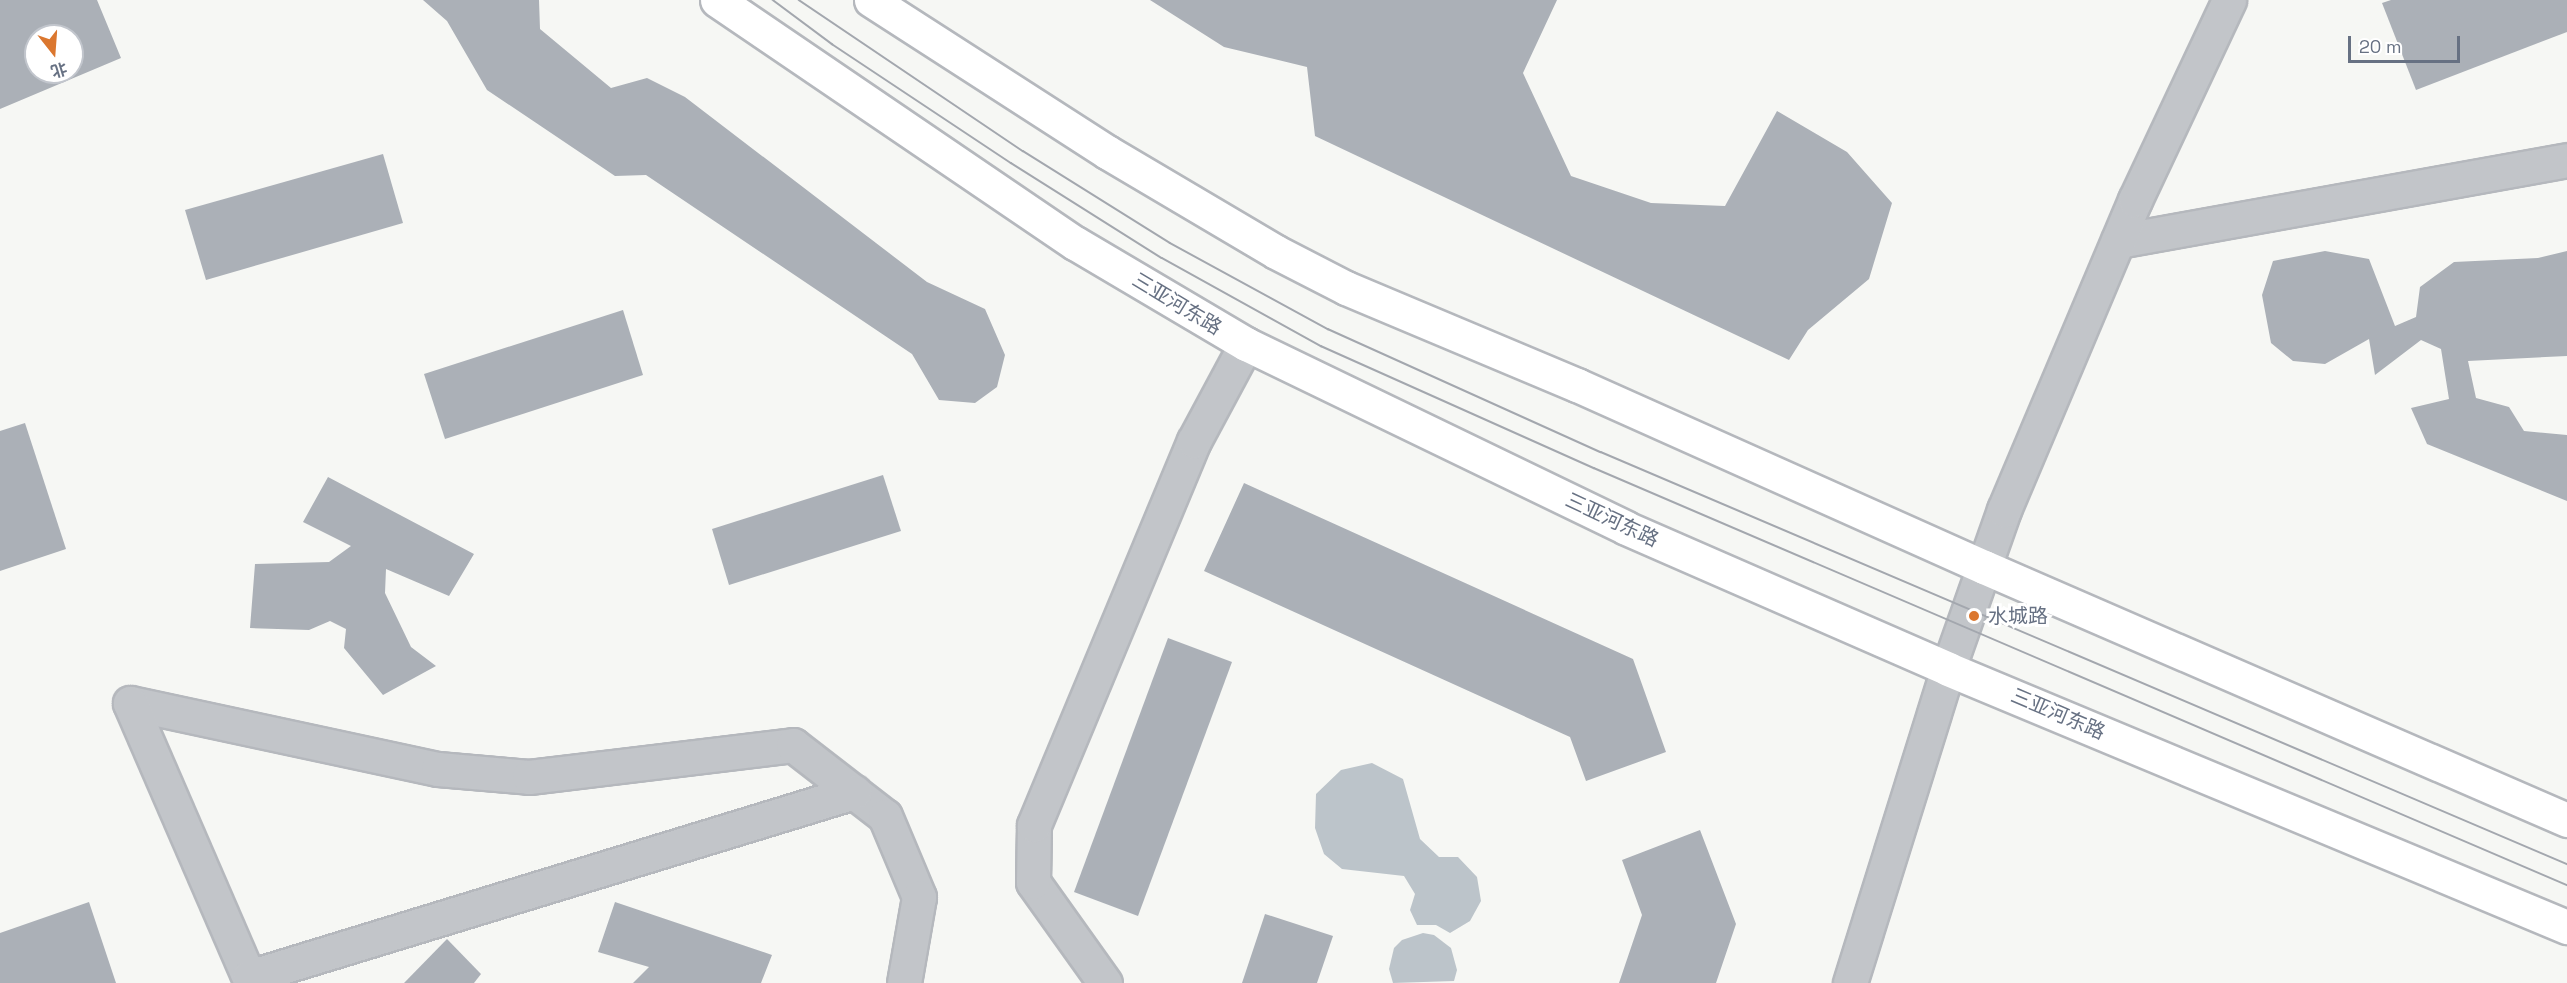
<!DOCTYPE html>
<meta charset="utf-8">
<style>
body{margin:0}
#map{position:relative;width:2567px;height:983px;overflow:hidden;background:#f6f7f4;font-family:"Space Grotesk","Noto Sans SC",sans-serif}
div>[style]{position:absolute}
.water>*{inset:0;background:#bcc4ca}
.building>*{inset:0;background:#abb0b7}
.roads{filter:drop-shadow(2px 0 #b5b8bd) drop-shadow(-2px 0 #b5b8bd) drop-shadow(0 2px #b5b8bd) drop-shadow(0 -2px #b5b8bd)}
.minor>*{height:33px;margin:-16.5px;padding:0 16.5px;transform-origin:16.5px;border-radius:16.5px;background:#c2c5c9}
.major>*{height:33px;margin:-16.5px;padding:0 16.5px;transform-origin:16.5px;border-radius:16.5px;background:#fff}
.tram>*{height:1.5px;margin:-0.75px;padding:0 0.75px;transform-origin:0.75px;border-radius:0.75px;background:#a3a7ae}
.dots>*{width:16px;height:16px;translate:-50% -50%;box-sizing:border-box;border:3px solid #fff;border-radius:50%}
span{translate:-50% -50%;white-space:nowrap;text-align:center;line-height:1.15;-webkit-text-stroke:6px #fff;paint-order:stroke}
.street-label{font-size:20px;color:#677183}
.poi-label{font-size:20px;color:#677183}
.left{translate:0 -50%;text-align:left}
.north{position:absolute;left:24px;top:24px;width:60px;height:60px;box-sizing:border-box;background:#fff;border:2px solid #c2c6cd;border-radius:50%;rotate:163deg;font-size:16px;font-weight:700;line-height:24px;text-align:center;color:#677183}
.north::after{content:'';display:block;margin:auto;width:21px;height:27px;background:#db772f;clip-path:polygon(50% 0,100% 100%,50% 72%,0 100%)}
.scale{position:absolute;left:2348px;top:36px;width:112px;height:27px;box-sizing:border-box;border:3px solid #677183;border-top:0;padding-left:8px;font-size:18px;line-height:21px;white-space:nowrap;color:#677183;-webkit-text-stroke:4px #fff;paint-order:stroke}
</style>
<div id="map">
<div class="water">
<i style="clip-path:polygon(1372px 763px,1403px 779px,1420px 839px,1439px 857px,1458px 857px,1477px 877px,1481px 901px,1470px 921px,1450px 933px,1436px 925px,1417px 925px,1410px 910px,1415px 894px,1404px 876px,1342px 869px,1324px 854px,1315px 828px,1316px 794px,1341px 770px)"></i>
<i style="clip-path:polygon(1423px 933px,1434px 935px,1451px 948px,1457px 970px,1454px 981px,1393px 983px,1389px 969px,1394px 948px,1402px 940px)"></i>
</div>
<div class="building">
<i style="clip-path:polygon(evenodd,0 0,97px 0,121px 58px,0 109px,0 0,36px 36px,72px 36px,72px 72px,36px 72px,36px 36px)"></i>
<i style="clip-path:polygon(423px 0,539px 0,540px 29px,611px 88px,647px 78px,685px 97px,927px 282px,985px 309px,1005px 355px,997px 387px,975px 403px,939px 400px,912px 354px,646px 175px,615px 176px,487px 90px,447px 21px)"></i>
<i style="clip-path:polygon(1150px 0,1557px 0,1523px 73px,1571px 176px,1651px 203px,1725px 206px,1777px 111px,1847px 152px,1892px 203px,1869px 279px,1808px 330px,1789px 360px,1315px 136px,1307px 67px,1224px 47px)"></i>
<i style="clip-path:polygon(2391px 0,2567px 0,2567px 32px,2416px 90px,2382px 3px)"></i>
<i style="clip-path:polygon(383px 154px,403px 223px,206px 280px,185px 210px)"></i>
<i style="clip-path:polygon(2325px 251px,2369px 259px,2395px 326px,2416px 317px,2420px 287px,2454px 262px,2538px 258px,2567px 251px,2567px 356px,2468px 361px,2476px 398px,2509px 407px,2524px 431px,2567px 435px,2567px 501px,2427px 444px,2411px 408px,2449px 399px,2441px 349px,2421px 340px,2375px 375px,2369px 339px,2325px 364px,2293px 361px,2271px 343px,2262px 295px,2273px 261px)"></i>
<i style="clip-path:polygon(623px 310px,643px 375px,445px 439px,424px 374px)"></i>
<i style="clip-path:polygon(25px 423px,66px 549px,0 571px,0 431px)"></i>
<i style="clip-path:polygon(883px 475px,901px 531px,729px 585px,712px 529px)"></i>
<i style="clip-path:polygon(328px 477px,474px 554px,449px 596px,386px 569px,385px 593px,411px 647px,436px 666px,383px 695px,344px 648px,346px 629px,330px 621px,309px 630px,250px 628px,255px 564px,329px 562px,351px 546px,303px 522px)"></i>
<i style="clip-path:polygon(1244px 483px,1633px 659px,1666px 752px,1586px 781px,1570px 737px,1204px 571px)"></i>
<i style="clip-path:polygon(1168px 638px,1232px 662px,1138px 916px,1074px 892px)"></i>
<i style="clip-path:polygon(1700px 830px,1736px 924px,1716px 983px,1619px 983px,1642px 915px,1622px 860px)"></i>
<i style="clip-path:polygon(89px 902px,116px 983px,0 983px,0 933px)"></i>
<i style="clip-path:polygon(615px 902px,772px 955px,761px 983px,633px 983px,649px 967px,598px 952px)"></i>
<i style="clip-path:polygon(1265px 914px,1333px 936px,1317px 983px,1242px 983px)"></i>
<i style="clip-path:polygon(447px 939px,481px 974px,474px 983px,404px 983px)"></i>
</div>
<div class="roads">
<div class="minor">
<i style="left:2118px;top:241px;width:456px;rotate:-10.2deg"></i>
<i style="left:130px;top:703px;width:315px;rotate:12.1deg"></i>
<i style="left:438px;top:769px;width:91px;rotate:5deg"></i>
<i style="left:529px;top:777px;width:266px;rotate:-6.9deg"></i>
<i style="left:793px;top:745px;width:116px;rotate:37.7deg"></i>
<i style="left:885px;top:816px;width:88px;rotate:67.2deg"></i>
<i style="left:919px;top:897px;width:87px;rotate:99.9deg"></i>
<i style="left:130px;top:703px;width:305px;rotate:66.6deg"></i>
<i style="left:249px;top:977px;width:633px;rotate:-17deg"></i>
<i style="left:1105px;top:983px;width:124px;rotate:-125.5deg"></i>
<i style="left:1033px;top:882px;width:57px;rotate:-89deg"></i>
<i style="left:1034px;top:825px;width:416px;rotate:-67.4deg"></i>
<i style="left:1194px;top:441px;width:110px;rotate:-61.8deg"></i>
<i style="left:1850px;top:983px;width:329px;rotate:-72.7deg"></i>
<i style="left:1948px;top:669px;width:169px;rotate:-70.6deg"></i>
<i style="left:2004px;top:510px;width:337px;rotate:-67.1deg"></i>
<i style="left:2135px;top:200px;width:221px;rotate:-64.8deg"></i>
</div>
<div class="major">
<i style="left:717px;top:0;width:433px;rotate:34.2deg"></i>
<i style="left:1075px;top:243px;width:199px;rotate:30.6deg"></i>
<i style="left:1246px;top:344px;width:422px;rotate:25.8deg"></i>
<i style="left:1626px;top:528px;width:352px;rotate:23.6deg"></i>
<i style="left:1948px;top:669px;width:671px;rotate:22.63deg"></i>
<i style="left:871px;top:0;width:281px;rotate:32.8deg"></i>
<i style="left:1107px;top:152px;width:196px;rotate:30.6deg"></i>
<i style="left:1276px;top:252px;width:79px;rotate:27.2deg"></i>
<i style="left:1346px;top:288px;width:251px;rotate:22.8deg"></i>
<i style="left:1577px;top:385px;width:446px;rotate:24.1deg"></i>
<i style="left:1984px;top:567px;width:636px;rotate:23.46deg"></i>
</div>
</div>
<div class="tram">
<i style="left:773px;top:0;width:74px;rotate:36.7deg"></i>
<i style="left:832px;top:44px;width:215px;rotate:33.6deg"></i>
<i style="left:1011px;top:163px;width:178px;rotate:32.2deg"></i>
<i style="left:1162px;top:258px;width:182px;rotate:29deg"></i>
<i style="left:1321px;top:346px;width:299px;rotate:24.1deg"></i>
<i style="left:1594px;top:468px;width:1059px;rotate:23.2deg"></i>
<i style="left:799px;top:0;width:270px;rotate:34deg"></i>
<i style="left:1023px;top:151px;width:173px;rotate:32deg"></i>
<i style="left:1170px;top:243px;width:180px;rotate:28.6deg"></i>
<i style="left:1328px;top:329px;width:299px;rotate:24.3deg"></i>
<i style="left:1601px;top:452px;width:1050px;rotate:23.1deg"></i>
</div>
<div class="dots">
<i style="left:1974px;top:616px;background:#db772f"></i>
</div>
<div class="street-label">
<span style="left:1177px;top:304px;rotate:31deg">三亚河东路</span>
<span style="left:1612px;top:520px;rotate:25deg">三亚河东路</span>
<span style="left:2058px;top:714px;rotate:23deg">三亚河东路</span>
</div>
<div class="poi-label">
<span class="left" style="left:1988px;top:616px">水城路</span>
</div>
<div class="north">北</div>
<div class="scale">20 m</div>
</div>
